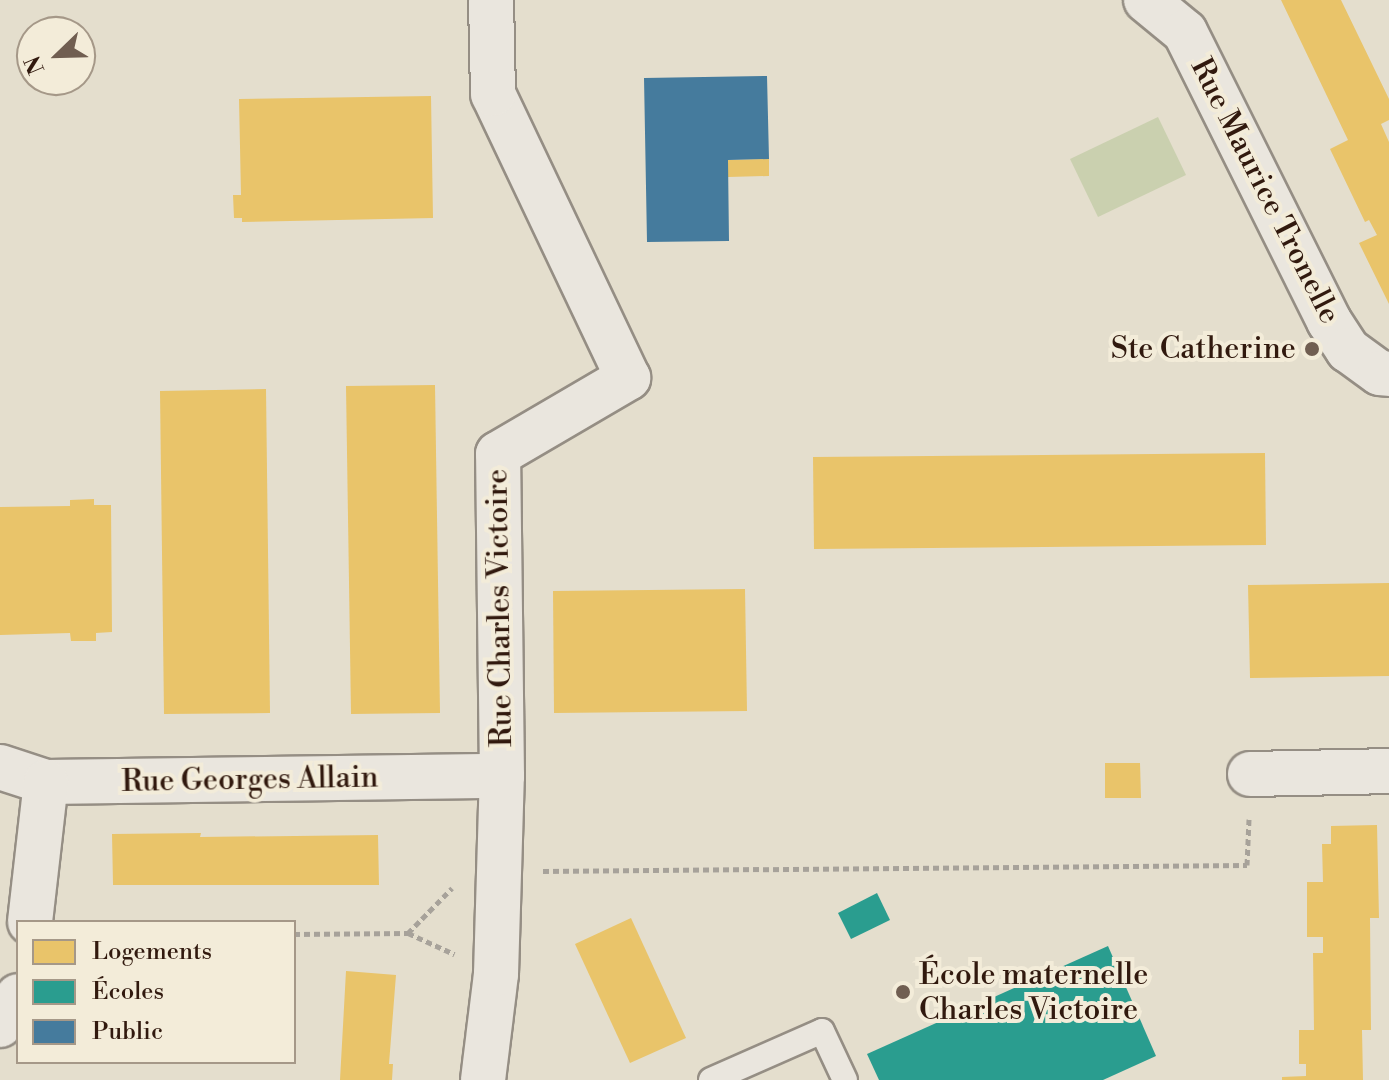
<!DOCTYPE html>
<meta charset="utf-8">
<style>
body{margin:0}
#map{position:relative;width:1389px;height:1080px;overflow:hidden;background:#e4decd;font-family:"Libre Bodoni",serif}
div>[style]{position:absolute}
.green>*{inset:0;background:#cad0af}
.homes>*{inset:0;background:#e9c46a}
.schools>*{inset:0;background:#2a9d8f}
.public>*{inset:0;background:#457b9d}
.path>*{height:5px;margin-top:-2.5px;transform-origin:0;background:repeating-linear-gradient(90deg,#a7a29a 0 6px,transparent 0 10px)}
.roads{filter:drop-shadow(2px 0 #958e84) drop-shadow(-2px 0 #958e84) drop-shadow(0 2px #958e84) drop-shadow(0 -2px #958e84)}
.service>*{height:24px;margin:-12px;padding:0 12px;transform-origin:12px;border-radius:12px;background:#eae6de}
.minor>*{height:44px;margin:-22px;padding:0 22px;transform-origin:22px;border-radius:22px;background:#eae6de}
.dots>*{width:22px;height:22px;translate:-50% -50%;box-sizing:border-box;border:4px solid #f3ecd9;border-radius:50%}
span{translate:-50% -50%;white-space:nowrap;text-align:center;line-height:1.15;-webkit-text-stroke:8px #f3ecd9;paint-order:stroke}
.street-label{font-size:30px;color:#31190e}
.poi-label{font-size:30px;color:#31190e}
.right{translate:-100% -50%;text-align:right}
.left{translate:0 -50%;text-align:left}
.legend{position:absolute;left:16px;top:920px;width:280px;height:144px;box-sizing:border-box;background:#f3ecd9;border:2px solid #a59888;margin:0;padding:10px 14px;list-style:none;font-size:24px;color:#31190e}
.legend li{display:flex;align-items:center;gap:16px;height:40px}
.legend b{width:40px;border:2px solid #a59888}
.north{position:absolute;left:16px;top:16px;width:80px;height:80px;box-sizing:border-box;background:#f3ecd9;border:2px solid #a59888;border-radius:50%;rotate:247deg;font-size:22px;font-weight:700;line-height:32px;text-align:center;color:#31190e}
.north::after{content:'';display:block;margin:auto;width:28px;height:36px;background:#705e51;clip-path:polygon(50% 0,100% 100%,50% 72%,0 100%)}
</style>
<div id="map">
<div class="green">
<i style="clip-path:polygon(1158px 117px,1186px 175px,1098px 217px,1070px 159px)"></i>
</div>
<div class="homes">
<i style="clip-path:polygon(1281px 0,1341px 0,1389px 99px,1389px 120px,1381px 124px,1389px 142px,1389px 304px,1359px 243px,1377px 235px,1369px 220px,1365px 222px,1330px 149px,1348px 140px)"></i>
<i style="clip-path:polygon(431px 96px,433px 218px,242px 222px,242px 218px,234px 218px,233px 195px,241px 195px,239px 99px)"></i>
<i style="clip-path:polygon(769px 159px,769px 176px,728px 177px,728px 160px)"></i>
<i style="clip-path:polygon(435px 385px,440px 713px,351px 714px,346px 386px)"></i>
<i style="clip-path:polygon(266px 389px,270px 713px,164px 714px,160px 391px)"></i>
<i style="clip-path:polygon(1265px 453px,1266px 545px,814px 549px,813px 457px)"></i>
<i style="clip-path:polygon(94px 499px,94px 505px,111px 505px,112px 632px,96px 633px,96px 641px,71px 641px,70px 633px,0 635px,0 507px,70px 506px,70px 500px)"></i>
<i style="clip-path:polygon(1389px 583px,1389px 676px,1250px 678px,1248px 585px)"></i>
<i style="clip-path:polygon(745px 589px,747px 711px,554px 713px,553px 591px)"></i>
<i style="clip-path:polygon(1105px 763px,1140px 763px,1141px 798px,1105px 798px)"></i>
<i style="clip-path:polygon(1377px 825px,1379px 918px,1370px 918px,1371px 1030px,1362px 1030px,1363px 1080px,1282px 1080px,1282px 1077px,1306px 1076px,1306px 1064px,1299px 1064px,1299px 1030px,1314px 1030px,1313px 953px,1323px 953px,1323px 937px,1307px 937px,1307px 882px,1323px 882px,1322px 844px,1331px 844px,1331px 826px)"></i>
<i style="clip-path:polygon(201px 833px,200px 837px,378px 835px,379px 885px,113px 885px,112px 834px)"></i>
<i style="clip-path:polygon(631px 918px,686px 1038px,630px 1063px,575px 944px)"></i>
<i style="clip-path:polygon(346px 971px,396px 975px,389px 1064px,393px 1064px,392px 1080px,340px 1080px)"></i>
</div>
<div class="schools">
<i style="clip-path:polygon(877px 893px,890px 920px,851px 939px,838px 913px)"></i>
<i style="clip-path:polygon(1108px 946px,1156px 1056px,1103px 1080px,879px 1080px,867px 1054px)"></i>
</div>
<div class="public">
<i style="clip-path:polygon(767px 76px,769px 159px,728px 160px,729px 241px,647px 242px,644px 78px)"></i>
</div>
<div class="path">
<i style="left:543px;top:871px;width:704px;rotate:-0.49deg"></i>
<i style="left:1247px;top:865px;width:46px;rotate:-87.5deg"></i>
<i style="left:408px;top:933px;width:51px;rotate:24.5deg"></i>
<i style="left:294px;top:934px;width:114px;rotate:-0.5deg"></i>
<i style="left:408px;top:933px;width:63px;rotate:-45.6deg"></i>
</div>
<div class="roads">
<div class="service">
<i style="left:711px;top:1080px;width:121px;rotate:-23.8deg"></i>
<i style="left:822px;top:1031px;width:54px;rotate:64.9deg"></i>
</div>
<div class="minor">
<i style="left:1146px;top:0;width:50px;rotate:39.4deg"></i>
<i style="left:1185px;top:32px;width:323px;rotate:63.5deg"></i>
<i style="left:1329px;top:321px;width:35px;rotate:57deg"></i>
<i style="left:1348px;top:350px;width:39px;rotate:36deg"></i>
<i style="left:1380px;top:373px;width:9px;rotate:6deg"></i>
<i style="left:0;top:767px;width:48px;rotate:18.1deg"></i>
<i style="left:46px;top:782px;width:456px;rotate:-0.8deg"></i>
<i style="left:1250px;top:774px;width:139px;rotate:-1.2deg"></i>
<i style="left:30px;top:922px;width:141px;rotate:-83.5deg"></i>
<i style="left:0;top:1025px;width:34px;rotate:-58deg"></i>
<i style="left:483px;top:1080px;width:107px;rotate:-83deg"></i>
<i style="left:496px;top:974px;width:198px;rotate:-88.3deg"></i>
<i style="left:502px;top:776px;width:322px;rotate:-90.7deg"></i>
<i style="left:498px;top:454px;width:151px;rotate:-30.3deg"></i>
<i style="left:628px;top:378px;width:314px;rotate:-115.4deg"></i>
<i style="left:493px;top:94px;width:94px;rotate:-91.2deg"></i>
</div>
</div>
<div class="dots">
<i style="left:1312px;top:349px;background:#705e51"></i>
<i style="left:903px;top:992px;background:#705e51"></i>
</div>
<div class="street-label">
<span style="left:1265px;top:191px;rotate:63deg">Rue Maurice Tronelle</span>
<span style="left:500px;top:608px;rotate:-91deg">Rue Charles Victoire</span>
<span style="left:250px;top:780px;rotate:-1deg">Rue Georges Allain</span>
</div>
<div class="poi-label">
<span class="right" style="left:1296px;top:349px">Ste Catherine</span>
<span class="left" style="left:919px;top:992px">École maternelle<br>Charles Victoire</span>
</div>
<ul class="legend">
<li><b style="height:22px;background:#e9c46a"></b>Logements</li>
<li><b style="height:22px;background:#2a9d8f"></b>Écoles</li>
<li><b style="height:22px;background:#457b9d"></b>Public</li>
</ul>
<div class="north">N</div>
</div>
